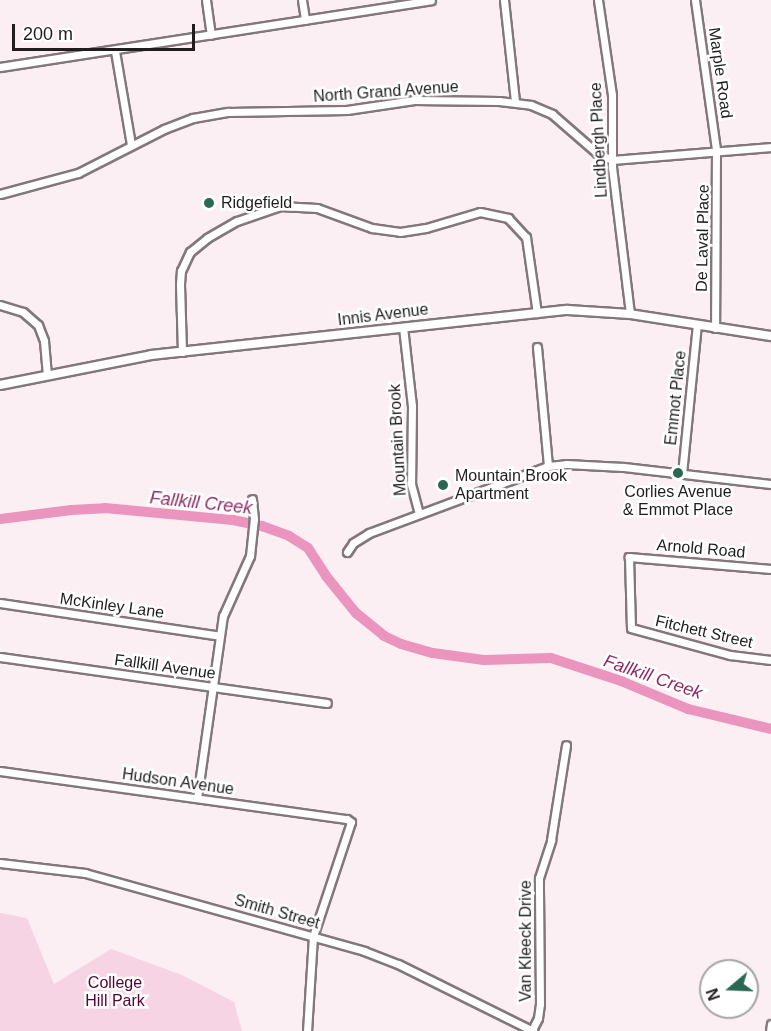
<!DOCTYPE html>
<style>
body{margin:0}
#map{position:relative;width:771px;height:1031px;overflow:hidden;background:#fbeff4;font-family:Arial,sans-serif}
div>[style]{position:absolute}
.green>*{inset:0;background:#f7d4e3}
.river>*{height:10px;margin:-5px;padding:0 5px;transform-origin:5px;border-radius:5px;background:#ea94be}
.roads{filter:drop-shadow(2px 0 #82777c) drop-shadow(-2px 0 #82777c) drop-shadow(0 2px #82777c) drop-shadow(0 -2px #82777c)}
.minor>*{height:7px;margin:-3.5px;padding:0 3.5px;transform-origin:3.5px;border-radius:3.5px;background:#fff}
.major>*{height:8px;margin:-4px;padding:0 4px;transform-origin:4px;border-radius:4px;background:#fff}
.dots>*{width:16px;height:16px;translate:-50% -50%;box-sizing:border-box;border:3px solid #fff;border-radius:50%}
span{translate:-50% -50%;white-space:nowrap;text-align:center;line-height:1.15;-webkit-text-stroke:5px #fff;paint-order:stroke}
.street-label{font-size:16px;color:#211d1f}
.poi-label{font-size:16px;color:#211d1f}
.left{translate:0 -50%;text-align:left}
.park-label{font-size:16px;color:#520435}
.water-label{font-size:18px;color:#8f2b64;font-style:italic}
.north{position:absolute;left:699px;top:959px;width:60px;height:60px;box-sizing:border-box;background:#fff;border:2px solid #a6a5a5;border-radius:50%;rotate:251deg;font-size:16px;font-weight:700;line-height:24px;text-align:center;color:#211d1f}
.north::after{content:'';display:block;margin:auto;width:21px;height:27px;background:#2a6854;clip-path:polygon(50% 0,100% 100%,50% 72%,0 100%)}
.scale{position:absolute;left:12px;top:24px;width:183px;height:27px;box-sizing:border-box;border:3px solid #211d1f;border-top:0;padding-left:8px;font-size:18px;line-height:21px;white-space:nowrap;color:#211d1f;-webkit-text-stroke:4px #fff;paint-order:stroke}
</style>
<div id="map">
<div class="green">
<i style="clip-path:polygon(0 913px,27px 918px,54px 984px,111px 949px,182px 975px,234px 1002px,242px 1031px,0 1031px)"></i>
</div>
<div class="river">
<i style="left:0;top:519px;width:72px;rotate:-7.2deg"></i>
<i style="left:71px;top:510px;width:34px;rotate:-3deg"></i>
<i style="left:105px;top:508px;width:129px;rotate:5.4deg"></i>
<i style="left:233px;top:520px;width:30px;rotate:12deg"></i>
<i style="left:262px;top:526px;width:29px;rotate:20deg"></i>
<i style="left:289px;top:536px;width:22px;rotate:32deg"></i>
<i style="left:308px;top:548px;width:33px;rotate:57deg"></i>
<i style="left:326px;top:576px;width:48px;rotate:51deg"></i>
<i style="left:356px;top:613px;width:36px;rotate:39deg"></i>
<i style="left:384px;top:636px;width:19px;rotate:25deg"></i>
<i style="left:401px;top:644px;width:33px;rotate:16deg"></i>
<i style="left:433px;top:653px;width:51px;rotate:7.8deg"></i>
<i style="left:484px;top:660px;width:67px;rotate:-1.7deg"></i>
<i style="left:551px;top:658px;width:74px;rotate:18.2deg"></i>
<i style="left:621px;top:681px;width:73px;rotate:22.7deg"></i>
<i style="left:688px;top:709px;width:85px;rotate:13.5deg"></i>
</div>
<div class="roads">
<div class="minor">
<i style="left:206px;top:0;width:35px;rotate:82deg"></i>
<i style="left:302px;top:0;width:20px;rotate:81deg"></i>
<i style="left:504px;top:0;width:103px;rotate:83.8deg"></i>
<i style="left:598px;top:0;width:96px;rotate:81.6deg"></i>
<i style="left:612px;top:95px;width:72px;rotate:90deg"></i>
<i style="left:612px;top:167px;width:148px;rotate:83deg"></i>
<i style="left:695px;top:0;width:151px;rotate:82deg"></i>
<i style="left:716px;top:150px;width:178px;rotate:90.3deg"></i>
<i style="left:115px;top:51px;width:95px;rotate:80.3deg"></i>
<i style="left:0;top:67px;width:436px;rotate:-8.8deg"></i>
<i style="left:0;top:194px;width:81px;rotate:-15.1deg"></i>
<i style="left:78px;top:173px;width:97px;rotate:-27.1deg"></i>
<i style="left:164px;top:129px;width:31px;rotate:-21deg"></i>
<i style="left:193px;top:118px;width:36px;rotate:-10deg"></i>
<i style="left:228px;top:112px;width:119px;rotate:-1deg"></i>
<i style="left:347px;top:110px;width:68px;rotate:-8.5deg"></i>
<i style="left:414px;top:100px;width:85px;rotate:0.7deg"></i>
<i style="left:499px;top:101px;width:32px;rotate:7deg"></i>
<i style="left:531px;top:105px;width:23px;rotate:23deg"></i>
<i style="left:552px;top:114px;width:60px;rotate:40.9deg"></i>
<i style="left:597px;top:153px;width:17px;rotate:25deg"></i>
<i style="left:612px;top:160px;width:160px;rotate:-4.7deg"></i>
<i style="left:0;top:305px;width:24px;rotate:17deg"></i>
<i style="left:23px;top:312px;width:20px;rotate:41deg"></i>
<i style="left:38px;top:325px;width:17px;rotate:69deg"></i>
<i style="left:44px;top:341px;width:34px;rotate:85deg"></i>
<i style="left:403px;top:327px;width:80px;rotate:83.5deg"></i>
<i style="left:412px;top:406px;width:78px;rotate:90.7deg"></i>
<i style="left:411px;top:484px;width:31px;rotate:75deg"></i>
<i style="left:537px;top:347px;width:120px;rotate:84.7deg"></i>
<i style="left:182px;top:352px;width:68px;rotate:-91.7deg"></i>
<i style="left:180px;top:284px;width:13px;rotate:-86deg"></i>
<i style="left:181px;top:271px;width:21px;rotate:-65deg"></i>
<i style="left:190px;top:252px;width:22px;rotate:-39deg"></i>
<i style="left:207px;top:238px;width:34px;rotate:-30deg"></i>
<i style="left:237px;top:221px;width:46px;rotate:-19.2deg"></i>
<i style="left:280px;top:206px;width:37px;rotate:3deg"></i>
<i style="left:317px;top:208px;width:59px;rotate:20deg"></i>
<i style="left:372px;top:228px;width:28px;rotate:8deg"></i>
<i style="left:400px;top:232px;width:26px;rotate:-9deg"></i>
<i style="left:426px;top:228px;width:56px;rotate:-16.5deg"></i>
<i style="left:480px;top:212px;width:29px;rotate:12deg"></i>
<i style="left:508px;top:218px;width:26px;rotate:47deg"></i>
<i style="left:526px;top:237px;width:77px;rotate:81.8deg"></i>
<i style="left:682px;top:474px;width:150px;rotate:-84.3deg"></i>
<i style="left:347px;top:552px;width:11px;rotate:-56deg"></i>
<i style="left:353px;top:543px;width:19px;rotate:-32deg"></i>
<i style="left:369px;top:533px;width:191px;rotate:-20.5deg"></i>
<i style="left:548px;top:466px;width:18px;rotate:-6deg"></i>
<i style="left:566px;top:464px;width:57px;rotate:3deg"></i>
<i style="left:623px;top:467px;width:149px;rotate:6.6deg"></i>
<i style="left:771px;top:569px;width:143px;rotate:-175.2deg"></i>
<i style="left:629px;top:557px;width:71px;rotate:88.4deg"></i>
<i style="left:631px;top:628px;width:103px;rotate:15.3deg"></i>
<i style="left:730px;top:655px;width:41px;rotate:7deg"></i>
<i style="left:0;top:603px;width:222px;rotate:8.5deg"></i>
<i style="left:0;top:657px;width:330px;rotate:8deg"></i>
<i style="left:0;top:771px;width:350px;rotate:7.9deg"></i>
<i style="left:347px;top:819px;width:5px;rotate:37deg"></i>
<i style="left:351px;top:822px;width:120px;rotate:108.4deg"></i>
<i style="left:313px;top:936px;width:95px;rotate:93.6deg"></i>
<i style="left:197px;top:798px;width:184px;rotate:-81.9deg"></i>
<i style="left:223px;top:616px;width:66px;rotate:-65.8deg"></i>
<i style="left:250px;top:556px;width:37px;rotate:-84deg"></i>
<i style="left:254px;top:519px;width:20px;rotate:-96deg"></i>
<i style="left:0;top:863px;width:86px;rotate:6.7deg"></i>
<i style="left:85px;top:873px;width:290px;rotate:15.6deg"></i>
<i style="left:364px;top:951px;width:36px;rotate:21deg"></i>
<i style="left:398px;top:964px;width:151px;rotate:26.4deg"></i>
<i style="left:532px;top:1030px;width:13px;rotate:-63deg"></i>
<i style="left:538px;top:1018px;width:14px;rotate:-82deg"></i>
<i style="left:540px;top:1004px;width:126px;rotate:-90.5deg"></i>
<i style="left:539px;top:878px;width:40px;rotate:-72deg"></i>
<i style="left:551px;top:840px;width:96px;rotate:-81deg"></i>
<i style="left:770px;top:1031px;width:7px;rotate:-82deg"></i>
</div>
<div class="major">
<i style="left:0;top:385px;width:154px;rotate:-11.2deg"></i>
<i style="left:151px;top:355px;width:419px;rotate:-6.2deg"></i>
<i style="left:568px;top:310px;width:62px;rotate:3.7deg"></i>
<i style="left:630px;top:314px;width:143px;rotate:8.9deg"></i>
</div>
</div>
<div class="dots">
<i style="left:209px;top:203px;background:#2a6854"></i>
<i style="left:678px;top:473px;background:#2a6854"></i>
<i style="left:443px;top:485px;background:#2a6854"></i>
</div>
<div class="street-label">
<span style="left:720px;top:73px;rotate:82deg">Marple Road</span>
<span style="left:386px;top:92px;rotate:-4deg">North Grand Avenue</span>
<span style="left:599px;top:140px;rotate:-93deg">Lindbergh Place</span>
<span style="left:703px;top:238px;rotate:-89deg">De Laval Place</span>
<span style="left:383px;top:315px;rotate:-7deg">Innis Avenue</span>
<span style="left:676px;top:398px;rotate:-84deg">Emmot Place</span>
<span style="left:398px;top:440px;rotate:-93deg">Mountain Brook</span>
<span style="left:701px;top:549px;rotate:5deg">Arnold Road</span>
<span style="left:112px;top:606px;rotate:8deg">McKinley Lane</span>
<span style="left:704px;top:632px;rotate:13deg">Fitchett Street</span>
<span style="left:165px;top:667px;rotate:8deg">Fallkill Avenue</span>
<span style="left:178px;top:782px;rotate:8deg">Hudson Avenue</span>
<span style="left:277px;top:912px;rotate:16deg">Smith Street</span>
<span style="left:526px;top:941px;rotate:-90deg">Van Kleeck Drive</span>
</div>
<div class="poi-label">
<span class="left" style="left:221px;top:203px">Ridgefield</span>
<span class="left" style="left:455px;top:485px">Mountain Brook<br>Apartment</span>
<span style="left:678px;top:501px">Corlies Avenue<br>&amp; Emmot Place</span>
</div>
<div class="park-label">
<span style="left:115px;top:992px">College<br>Hill Park</span>
</div>
<div class="water-label">
<span style="left:201px;top:503px;rotate:6deg">Fallkill Creek</span>
<span style="left:653px;top:677px;rotate:19deg">Fallkill Creek</span>
</div>
<div class="north">N</div>
<div class="scale">200 m</div>
</div>
